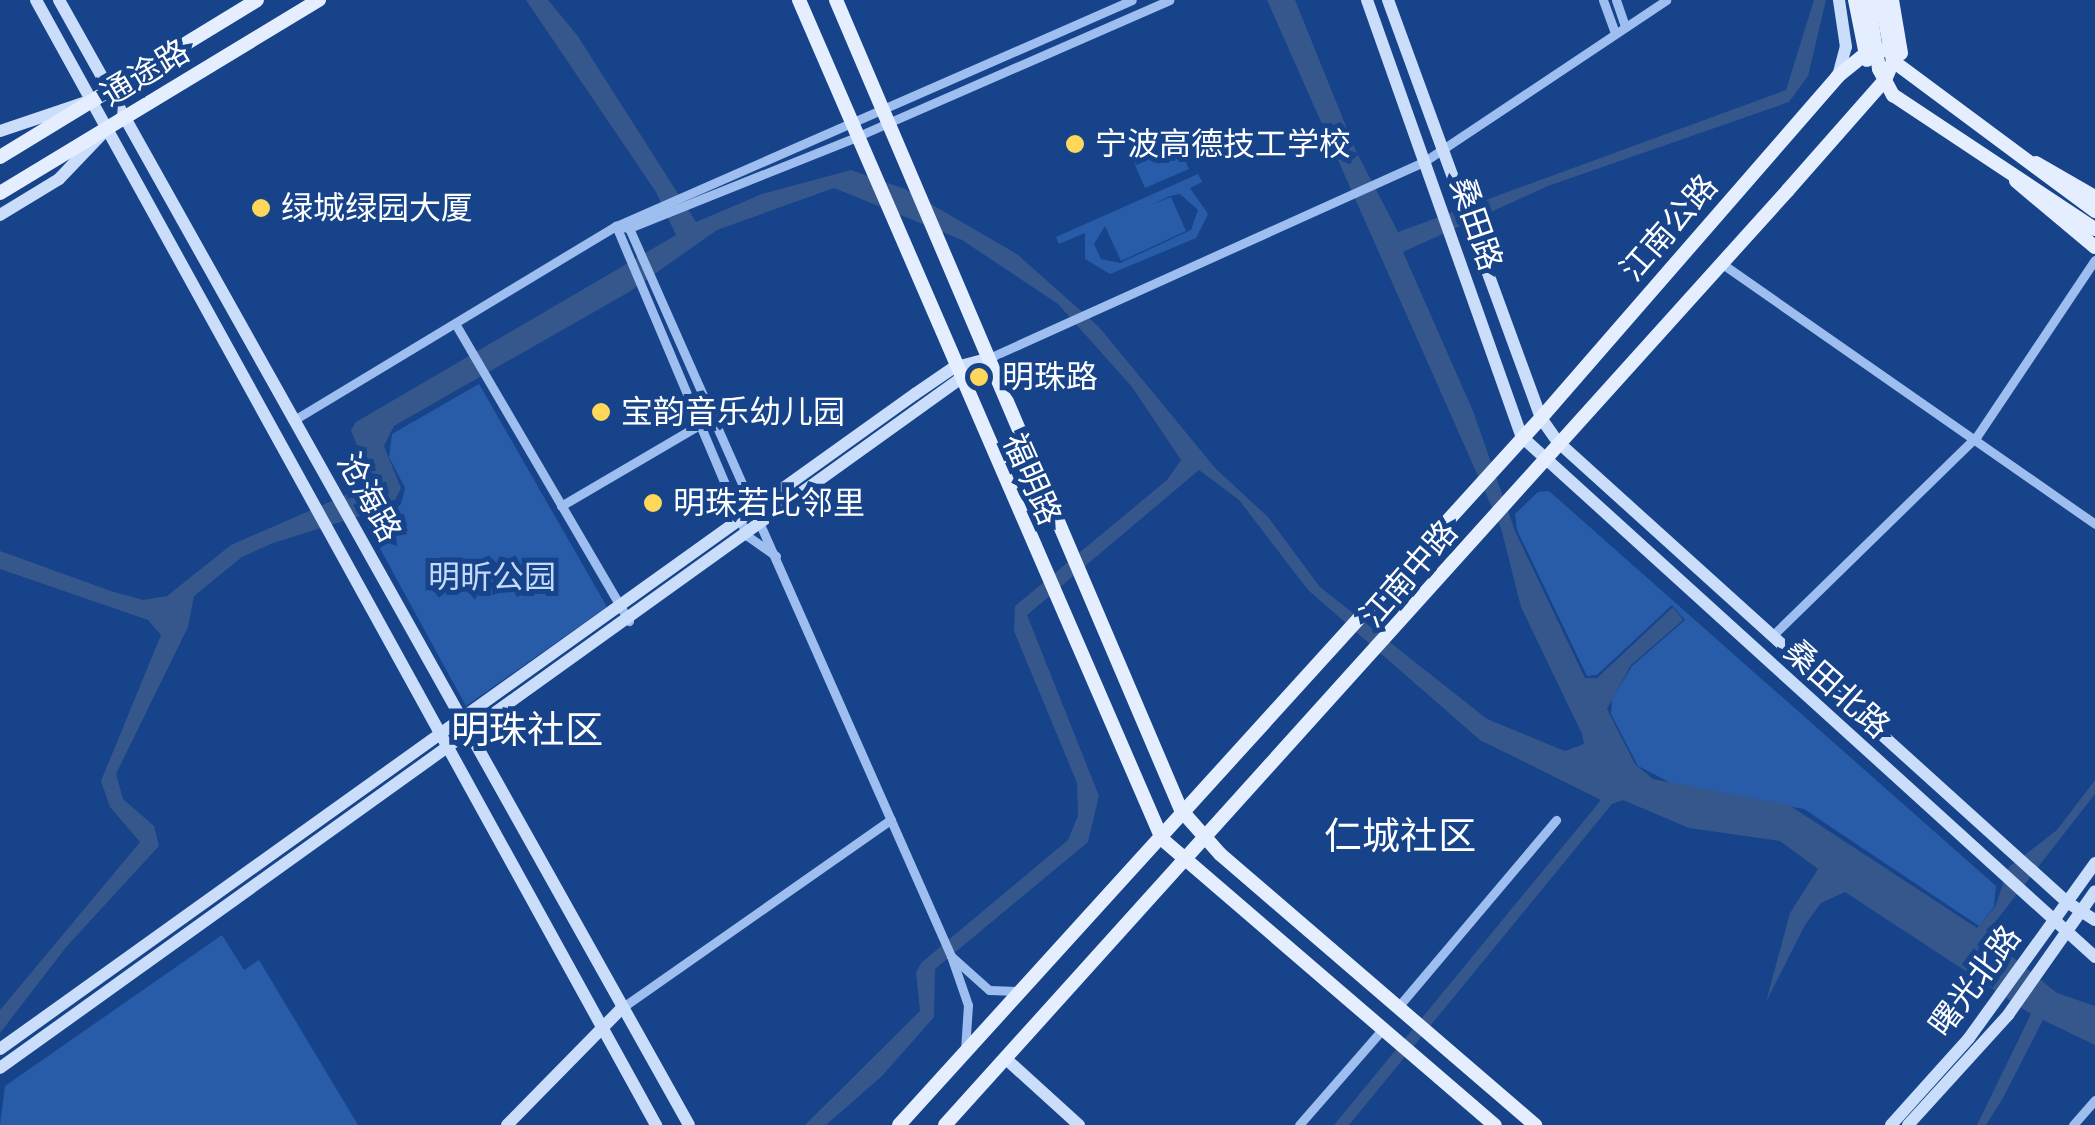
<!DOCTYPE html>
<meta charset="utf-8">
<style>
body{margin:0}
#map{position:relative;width:2095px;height:1125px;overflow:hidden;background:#164389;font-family:"Fira Sans Condensed","Noto Sans SC",sans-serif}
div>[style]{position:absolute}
.green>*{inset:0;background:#285ca8}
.water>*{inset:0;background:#36578b}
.street>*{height:9px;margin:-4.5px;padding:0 4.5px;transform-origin:4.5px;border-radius:4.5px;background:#9dbeef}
.secondary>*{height:12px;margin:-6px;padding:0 6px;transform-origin:6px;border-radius:6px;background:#caddfa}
.primary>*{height:14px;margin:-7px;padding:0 7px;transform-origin:7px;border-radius:7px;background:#e4eeff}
.dots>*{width:28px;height:28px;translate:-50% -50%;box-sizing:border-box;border:5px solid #164389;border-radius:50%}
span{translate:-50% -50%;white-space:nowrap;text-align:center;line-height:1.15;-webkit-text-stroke:10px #164389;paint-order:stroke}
.street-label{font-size:32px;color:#fff}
.poi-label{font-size:32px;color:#fff}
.left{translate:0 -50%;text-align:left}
.park-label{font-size:32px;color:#c3dafb}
.quarter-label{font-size:38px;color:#fff}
</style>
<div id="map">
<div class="green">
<i style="clip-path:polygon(1172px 132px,1189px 169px,1145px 188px,1129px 151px)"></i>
<i style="clip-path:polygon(evenodd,1198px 174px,1202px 182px,1190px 188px,1208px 214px,1196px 238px,1110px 274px,1085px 259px,1085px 233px,1059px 244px,1056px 237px,1198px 174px,1180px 194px,1198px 210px,1191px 230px,1120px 263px,1101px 259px,1094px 244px,1105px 226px,1121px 261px,1186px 231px,1171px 197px,1151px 205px,1170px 196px,1180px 194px)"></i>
<i style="clip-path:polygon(479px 384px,607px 607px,466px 706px,365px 521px,389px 516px,401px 504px,405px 488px,389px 457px,392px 434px)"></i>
<i style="clip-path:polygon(1549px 491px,1996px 886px,1994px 907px,1979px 926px,1804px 809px,1677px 786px,1638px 766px,1611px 714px,1612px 699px,1632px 666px,1685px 620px,1672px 605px,1597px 675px,1587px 676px,1517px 530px,1515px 514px,1538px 492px)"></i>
<i style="clip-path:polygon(222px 935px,244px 970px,259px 960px,358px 1125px,0 1125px,5px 1086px)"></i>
</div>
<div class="water">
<i style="clip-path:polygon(526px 0,548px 0,577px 35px,696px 222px,762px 194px,851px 170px,905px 189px,1017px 254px,1099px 327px,1216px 469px,1268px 517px,1320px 587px,1487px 719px,1565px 751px,1584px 744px,1582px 734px,1521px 607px,1501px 528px,1267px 0,1295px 0,1356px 151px,1398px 232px,1786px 90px,1814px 0,1826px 0,1808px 76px,1789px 102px,1548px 186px,1403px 252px,1473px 411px,1515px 531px,1585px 678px,1597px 678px,1673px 607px,1683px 620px,1631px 665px,1607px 709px,1635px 764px,1653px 779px,1789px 805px,1977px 928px,1995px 907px,2009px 867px,2057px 830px,2095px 780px,2095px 794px,1985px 935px,2057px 993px,2095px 1006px,2095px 1045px,2043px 1020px,2003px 1098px,1986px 1125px,1977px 1125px,2031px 1014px,1845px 892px,1821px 903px,1805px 925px,1766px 1002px,1790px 913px,1818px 869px,1780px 841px,1689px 828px,1623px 800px,1612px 804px,1349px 1125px,1334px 1125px,1601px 800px,1480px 740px,1308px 590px,1239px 500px,1199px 470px,1027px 615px,1099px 796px,1088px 842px,935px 969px,934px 1017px,882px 1076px,826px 1125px,805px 1125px,920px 1011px,916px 973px,921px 963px,1068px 840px,1078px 816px,1077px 783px,1014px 631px,1015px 606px,1167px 480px,1181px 460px,1132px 387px,1058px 304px,962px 240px,834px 188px,717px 230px,629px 292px,394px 426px,384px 446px,401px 488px,392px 506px,273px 543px,242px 557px,194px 596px,188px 627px,116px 774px,123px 799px,154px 826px,159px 846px,67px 946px,0 1033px,0 1010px,140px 842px,110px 807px,101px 781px,161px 635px,148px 620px,0 569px,0 551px,111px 591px,143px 600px,167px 596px,231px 545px,364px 487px,368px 476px,351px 430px,356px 422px,676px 235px,656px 192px)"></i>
</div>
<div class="street">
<i style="left:1603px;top:0;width:35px;rotate:70deg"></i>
<i style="left:1616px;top:0;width:28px;rotate:71deg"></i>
<i style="left:629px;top:228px;width:796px;rotate:66.14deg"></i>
<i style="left:1721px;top:263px;width:456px;rotate:34.9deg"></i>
<i style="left:456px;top:325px;width:343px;rotate:59.7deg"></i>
<i style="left:989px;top:358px;width:478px;rotate:-24.3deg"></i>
<i style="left:1425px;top:161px;width:290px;rotate:-33.7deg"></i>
<i style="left:294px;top:420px;width:376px;rotate:-31.1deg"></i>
<i style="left:616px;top:226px;width:13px;rotate:9deg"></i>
<i style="left:629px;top:228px;width:245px;rotate:-21.8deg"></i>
<i style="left:856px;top:137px;width:342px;rotate:-23.6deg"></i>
<i style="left:561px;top:506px;width:166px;rotate:-30.4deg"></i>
<i style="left:776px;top:556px;width:35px;rotate:-145deg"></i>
<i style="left:747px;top:536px;width:337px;rotate:-112.9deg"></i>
<i style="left:616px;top:226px;width:563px;rotate:-23.65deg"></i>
<i style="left:1772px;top:636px;width:286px;rotate:-44.3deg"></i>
<i style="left:1977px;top:436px;width:212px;rotate:-56.2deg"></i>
<i style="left:623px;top:1007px;width:327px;rotate:-35deg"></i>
<i style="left:1398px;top:1007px;width:245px;rotate:-49.8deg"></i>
<i style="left:965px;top:1050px;width:45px;rotate:-86.2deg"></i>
<i style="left:968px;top:1005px;width:52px;rotate:-109.1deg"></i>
<i style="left:951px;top:956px;width:51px;rotate:41.8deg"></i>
<i style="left:989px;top:990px;width:31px;rotate:2deg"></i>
<i style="left:1299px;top:1125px;width:126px;rotate:-48.9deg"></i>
<i style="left:2073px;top:1125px;width:33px;rotate:-49deg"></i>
</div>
<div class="secondary">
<i style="left:36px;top:0;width:1285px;rotate:61.14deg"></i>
<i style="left:59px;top:0;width:1289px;rotate:60.75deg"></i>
<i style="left:1367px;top:0;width:464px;rotate:70.5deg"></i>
<i style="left:1522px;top:437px;width:774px;rotate:42.22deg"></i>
<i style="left:1388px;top:0;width:445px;rotate:69.9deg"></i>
<i style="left:1541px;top:418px;width:29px;rotate:55deg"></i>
<i style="left:1558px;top:442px;width:686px;rotate:42.11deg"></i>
<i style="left:2067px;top:902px;width:33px;rotate:33deg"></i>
<i style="left:1838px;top:76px;width:30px;rotate:-75deg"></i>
<i style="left:1846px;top:47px;width:48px;rotate:-98.5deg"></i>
<i style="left:0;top:131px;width:91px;rotate:-18.6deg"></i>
<i style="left:0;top:215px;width:69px;rotate:-31.4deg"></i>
<i style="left:59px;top:179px;width:64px;rotate:-46.3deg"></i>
<i style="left:0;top:1049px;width:1125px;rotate:-35.6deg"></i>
<i style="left:915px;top:394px;width:46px;rotate:-34.4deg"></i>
<i style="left:953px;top:368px;width:30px;rotate:-15deg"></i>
<i style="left:1005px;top:1058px;width:100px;rotate:42.2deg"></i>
<i style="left:0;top:1068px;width:1217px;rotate:-35.67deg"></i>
<i style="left:507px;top:1125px;width:165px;rotate:-45.5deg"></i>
<i style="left:1891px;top:1125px;width:117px;rotate:-48.1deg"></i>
<i style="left:1969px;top:1038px;width:216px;rotate:-54.2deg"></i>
<i style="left:1908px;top:1125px;width:149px;rotate:-47.7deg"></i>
<i style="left:2008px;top:1015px;width:151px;rotate:-54.9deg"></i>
</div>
<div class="primary">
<i style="left:799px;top:0;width:914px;rotate:66.6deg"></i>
<i style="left:1162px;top:839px;width:439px;rotate:40.7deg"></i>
<i style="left:836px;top:0;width:880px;rotate:66.93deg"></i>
<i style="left:1181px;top:810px;width:59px;rotate:48.4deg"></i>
<i style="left:1220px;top:854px;width:416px;rotate:40.7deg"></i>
<i style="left:1855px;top:0;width:61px;rotate:78.7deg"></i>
<i style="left:1868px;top:0;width:70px;rotate:80.9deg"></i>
<i style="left:1879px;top:69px;width:30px;rotate:62deg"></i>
<i style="left:1893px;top:95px;width:242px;rotate:33.6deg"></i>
<i style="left:1881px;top:0;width:62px;rotate:78.9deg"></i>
<i style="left:1893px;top:61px;width:252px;rotate:36.6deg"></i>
<i style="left:1892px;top:0;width:54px;rotate:80.4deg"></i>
<i style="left:0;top:157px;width:301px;rotate:-31.4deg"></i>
<i style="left:2036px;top:163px;width:68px;rotate:30deg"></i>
<i style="left:2016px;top:181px;width:103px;rotate:39.9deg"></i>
<i style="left:0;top:193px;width:373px;rotate:-31.2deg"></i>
<i style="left:899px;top:1125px;width:955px;rotate:-47.76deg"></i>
<i style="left:1541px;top:418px;width:453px;rotate:-49deg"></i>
<i style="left:1838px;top:76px;width:35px;rotate:-39deg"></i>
<i style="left:1865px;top:54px;width:35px;rotate:-12deg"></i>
<i style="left:945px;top:1125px;width:1259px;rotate:-47.96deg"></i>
<i style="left:1788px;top:190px;width:147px;rotate:-48.6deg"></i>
<i style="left:1885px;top:80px;width:36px;rotate:-67deg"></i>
</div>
<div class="dots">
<i style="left:1075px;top:144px;background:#ffd75a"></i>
<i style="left:261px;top:208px;background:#ffd75a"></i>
<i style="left:979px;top:377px;background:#ffd75a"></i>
<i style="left:601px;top:412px;background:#ffd75a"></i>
<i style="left:653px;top:503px;background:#ffd75a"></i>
</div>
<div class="street-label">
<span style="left:145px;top:73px;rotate:-31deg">通途路</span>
<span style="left:1476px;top:224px;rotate:71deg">桑田路</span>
<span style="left:1669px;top:228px;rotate:-49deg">江南公路</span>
<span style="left:1032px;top:479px;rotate:66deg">福明路</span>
<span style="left:369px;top:497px;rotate:61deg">沧海路</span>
<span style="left:1409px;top:574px;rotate:-49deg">江南中路</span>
<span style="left:1837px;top:689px;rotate:42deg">桑田北路</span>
<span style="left:1975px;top:981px;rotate:-53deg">曙光北路</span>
</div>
<div class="poi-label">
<span class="left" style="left:1095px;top:144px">宁波高德技工学校</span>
<span class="left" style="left:281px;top:208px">绿城绿园大厦</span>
<span class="left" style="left:1002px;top:377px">明珠路</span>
<span class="left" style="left:621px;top:412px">宝韵音乐幼儿园</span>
<span class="left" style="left:673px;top:503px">明珠若比邻里</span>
</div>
<div class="park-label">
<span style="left:492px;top:577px">明昕公园</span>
</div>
<div class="quarter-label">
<span style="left:527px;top:731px">明珠社区</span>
<span style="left:1400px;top:837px">仁城社区</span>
</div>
</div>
